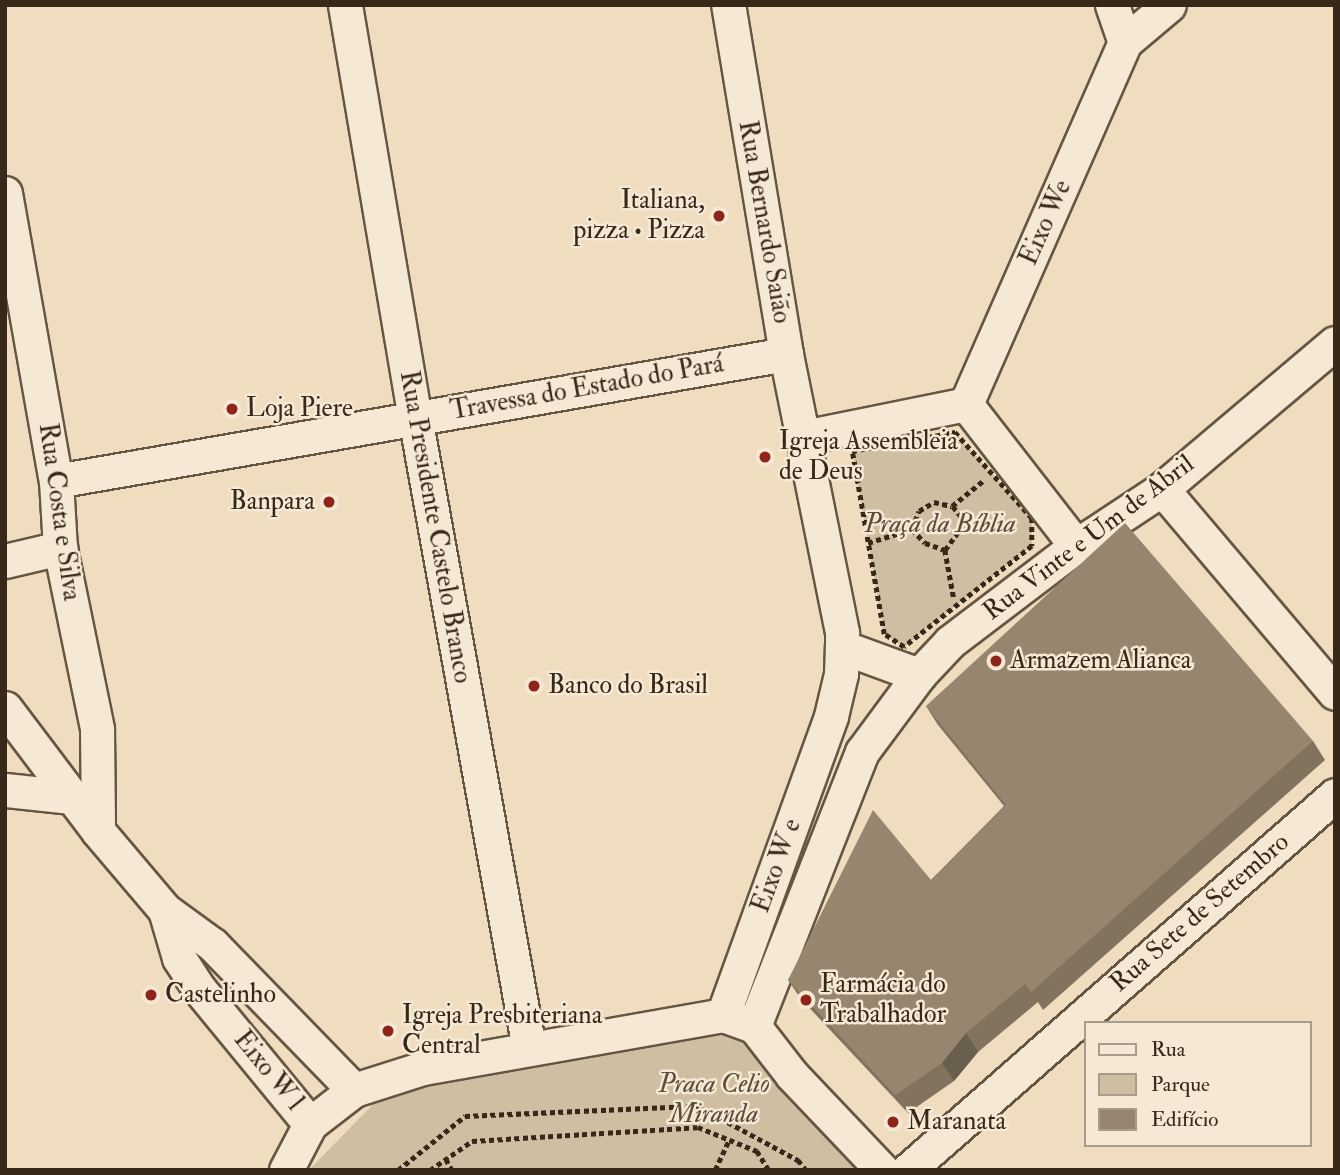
<!DOCTYPE html>
<meta charset="utf-8">
<style>
body{margin:0}
#map{position:relative;width:1340px;height:1175px;overflow:hidden;background:#f0dcbe;font-family:"IM FELL Double Pica",serif}
div>[style]{position:absolute}
.green>*{inset:0;background:#d0bea2}
.path>*{height:4.5px;margin-top:-2.25px;transform-origin:0;background:repeating-linear-gradient(90deg,#362919 0 5px,transparent 0 8.5px)}
.roads{filter:drop-shadow(2px 0 #645642) drop-shadow(-2px 0 #645642) drop-shadow(0 2px #645642) drop-shadow(0 -2px #645642)}
.minor>*{height:33px;margin:-16.5px;padding:0 16.5px;transform-origin:16.5px;border-radius:16.5px;background:#f5e8d5}
.wall>*{inset:0;background:#82735f}
.shaded-wall>*{inset:0;background:#6a5e4e}
.building>*{inset:0;background:#97866f}
.dots>*{width:19px;height:19px;translate:-50% -50%;box-sizing:border-box;border:4px solid #f5e8d5;border-radius:50%}
span{translate:-50% -50%;white-space:nowrap;text-align:center;line-height:1.15;-webkit-text-stroke:5px #f5e8d5;paint-order:stroke}
.poi-label{font-size:26px;color:#362919}
.right{translate:-100% -50%;text-align:right}
.left{translate:0 -50%;text-align:left}
.street-label{font-size:26px;color:#362919}
.park-label{font-size:26px;color:#5c4e3b;font-style:italic}
.frame{position:absolute;inset:0;border:7px solid #362919;pointer-events:none}
.legend{position:absolute;left:1084px;top:1021px;width:228px;height:126px;box-sizing:border-box;background:#f5e8d5;border:2px solid #a99c8a;margin:0;padding:9px 12px;list-style:none;font-size:21px;color:#362919}
.legend li{display:flex;align-items:center;gap:14px;height:35px}
.legend b{width:35px;border:2px solid #a99c8a}
</style>
<div id="map">
<div class="green">
<i style="clip-path:polygon(955px 432px,1032px 518px,1032px 546px,904px 647px,884px 634px,852px 451px)"></i>
<i style="clip-path:polygon(743px 1026px,876px 1170px,309px 1170px,383px 1094px,531px 1060px)"></i>
</div>
<div class="path">
<i style="left:955px;top:432px;width:115px;rotate:48.2deg"></i>
<i style="left:1032px;top:518px;width:28px;rotate:90deg"></i>
<i style="left:1032px;top:546px;width:163px;rotate:141.7deg"></i>
<i style="left:904px;top:647px;width:24px;rotate:-147deg"></i>
<i style="left:884px;top:634px;width:186px;rotate:-99.9deg"></i>
<i style="left:852px;top:451px;width:105px;rotate:-10.5deg"></i>
<i style="left:912px;top:529px;width:19px;rotate:-69deg"></i>
<i style="left:919px;top:511px;width:17px;rotate:-31deg"></i>
<i style="left:934px;top:502px;width:18px;rotate:13deg"></i>
<i style="left:952px;top:506px;width:40px;rotate:-39deg"></i>
<i style="left:868px;top:543px;width:46px;rotate:-17.7deg"></i>
<i style="left:912px;top:529px;width:19px;rotate:47deg"></i>
<i style="left:925px;top:543px;width:21px;rotate:19deg"></i>
<i style="left:945px;top:550px;width:50px;rotate:79.6deg"></i>
<i style="left:945px;top:550px;width:27px;rotate:-54deg"></i>
<i style="left:961px;top:528px;width:11px;rotate:-90deg"></i>
<i style="left:961px;top:517px;width:14px;rotate:-129deg"></i>
<i style="left:446px;top:1159px;width:13px;rotate:61deg"></i>
<i style="left:398px;top:1170px;width:86px;rotate:-38.9deg"></i>
<i style="left:465px;top:1116px;width:233px;rotate:-2.5deg"></i>
<i style="left:698px;top:1106px;width:114px;rotate:28.4deg"></i>
<i style="left:798px;top:1160px;width:13px;rotate:51deg"></i>
<i style="left:430px;top:1170px;width:51px;rotate:-34.6deg"></i>
<i style="left:472px;top:1141px;width:226px;rotate:-3.5deg"></i>
<i style="left:698px;top:1127px;width:64px;rotate:22.1deg"></i>
<i style="left:757px;top:1151px;width:22px;rotate:58deg"></i>
<i style="left:715px;top:1170px;width:33px;rotate:-65deg"></i>
</div>
<div class="roads">
<div class="minor">
<i style="left:345px;top:5px;width:418px;rotate:80.4deg"></i>
<i style="left:415px;top:417px;width:641px;rotate:79.76deg"></i>
<i style="left:1112px;top:5px;width:39px;rotate:71deg"></i>
<i style="left:5px;top:193px;width:292px;rotate:80deg"></i>
<i style="left:56px;top:481px;width:67px;rotate:86.6deg"></i>
<i style="left:60px;top:548px;width:185px;rotate:78.4deg"></i>
<i style="left:97px;top:729px;width:102px;rotate:89.4deg"></i>
<i style="left:966px;top:404px;width:395px;rotate:-66.3deg"></i>
<i style="left:1125px;top:42px;width:57px;rotate:-40.1deg"></i>
<i style="left:966px;top:404px;width:180px;rotate:52.2deg"></i>
<i style="left:804px;top:437px;width:165px;rotate:-11.5deg"></i>
<i style="left:56px;top:481px;width:741px;rotate:-9.87deg"></i>
<i style="left:1162px;top:489px;width:267px;rotate:49.7deg"></i>
<i style="left:5px;top:561px;width:57px;rotate:-13.3deg"></i>
<i style="left:842px;top:647px;width:82px;rotate:20deg"></i>
<i style="left:5px;top:708px;width:154px;rotate:52.9deg"></i>
<i style="left:98px;top:831px;width:104px;rotate:49.7deg"></i>
<i style="left:165px;top:910px;width:59px;rotate:36.1deg"></i>
<i style="left:213px;top:945px;width:202px;rotate:45.8deg"></i>
<i style="left:5px;top:790px;width:67px;rotate:6deg"></i>
<i style="left:165px;top:910px;width:50px;rotate:73.7deg"></i>
<i style="left:179px;top:958px;width:38px;rotate:57deg"></i>
<i style="left:200px;top:990px;width:173px;rotate:50.6deg"></i>
<i style="left:723px;top:1015px;width:318px;rotate:-70.1deg"></i>
<i style="left:831px;top:716px;width:43px;rotate:-76.6deg"></i>
<i style="left:841px;top:674px;width:27px;rotate:-88deg"></i>
<i style="left:842px;top:647px;width:15px;rotate:-90deg"></i>
<i style="left:842px;top:632px;width:284px;rotate:-101.4deg"></i>
<i style="left:786px;top:354px;width:354px;rotate:-99.4deg"></i>
<i style="left:754px;top:1026px;width:295px;rotate:-68.5deg"></i>
<i style="left:862px;top:752px;width:96px;rotate:-53.5deg"></i>
<i style="left:919px;top:675px;width:45px;rotate:-46.8deg"></i>
<i style="left:950px;top:642px;width:158px;rotate:-37.3deg"></i>
<i style="left:1076px;top:546px;width:103px;rotate:-33.5deg"></i>
<i style="left:1162px;top:489px;width:226px;rotate:-40.2deg"></i>
<i style="left:286px;top:1170px;width:52px;rotate:-62.4deg"></i>
<i style="left:310px;top:1124px;width:56px;rotate:-37.7deg"></i>
<i style="left:354px;top:1090px;width:72px;rotate:-17.7deg"></i>
<i style="left:423px;top:1068px;width:305px;rotate:-10deg"></i>
<i style="left:723px;top:1015px;width:33px;rotate:20deg"></i>
<i style="left:754px;top:1026px;width:62px;rotate:52.2deg"></i>
<i style="left:792px;top:1075px;width:131px;rotate:46.5deg"></i>
<i style="left:908px;top:1170px;width:568px;rotate:-41.29deg"></i>
</div>
</div>
<div class="wall">
<i style="clip-path:polygon(926px 706px,1313px 741px,1325px 760px,1043px 1010px,1038px 1002px,978px 1052px,954px 1081px,908px 1113px,801px 999px,788px 980px,931px 880px,1004px 806px,938px 725px)"></i>
</div>
<div class="shaded-wall">
<i style="clip-path:polygon(966px 1033px,978px 1052px,954px 1081px,942px 1063px)"></i>
</div>
<div class="building">
<i style="clip-path:polygon(1125px 523px,1313px 741px,1031px 992px,1025px 984px,966px 1033px,942px 1063px,895px 1095px,788px 980px,873px 810px,931px 880px,1006px 805px,926px 706px)"></i>
</div>
<div class="dots">
<i style="left:719px;top:216px;background:#8f2418"></i>
<i style="left:232px;top:409px;background:#8f2418"></i>
<i style="left:765px;top:457px;background:#8f2418"></i>
<i style="left:329px;top:502px;background:#8f2418"></i>
<i style="left:996px;top:661px;background:#8f2418"></i>
<i style="left:534px;top:686px;background:#8f2418"></i>
<i style="left:151px;top:995px;background:#8f2418"></i>
<i style="left:806px;top:1000px;background:#8f2418"></i>
<i style="left:388px;top:1031px;background:#8f2418"></i>
<i style="left:893px;top:1122px;background:#8f2418"></i>
</div>
<div class="poi-label">
<span class="right" style="left:705px;top:216px">Italiana,<br>pizza • Pizza</span>
<span class="left" style="left:246px;top:409px">Loja Piere</span>
<span class="left" style="left:779px;top:457px">Igreja Assembleia<br>de Deus</span>
<span class="right" style="left:315px;top:502px">Banpara</span>
<span class="left" style="left:1010px;top:661px">Armazem Alianca</span>
<span class="left" style="left:548px;top:686px">Banco do Brasil</span>
<span class="left" style="left:820px;top:1000px">Farmácia do<br>Trabalhador</span>
<span class="left" style="left:165px;top:995px">Castelinho</span>
<span class="left" style="left:402px;top:1031px">Igreja Presbiteriana<br>Central</span>
<span class="left" style="left:907px;top:1122px">Maranata</span>
</div>
<div class="street-label">
<span style="left:764px;top:222px;rotate:80deg">Rua Bernardo Saião</span>
<span style="left:1046px;top:223px;rotate:-66deg">Eixo We</span>
<span style="left:587px;top:388px;rotate:-10deg">Travessa do Estado do Pará</span>
<span style="left:59px;top:512px;rotate:82deg">Rua Costa e Silva</span>
<span style="left:435px;top:527px;rotate:80deg">Rua Presidente Castelo Branco</span>
<span style="left:1089px;top:538px;rotate:-37deg">Rua Vinte e Um de Abril</span>
<span style="left:777px;top:866px;rotate:-70deg">Eixo W e</span>
<span style="left:1200px;top:913px;rotate:-41deg">Rua Sete de Setembro</span>
<span style="left:268px;top:1071px;rotate:51deg">Eixo W l</span>
</div>
<div class="park-label">
<span style="left:940px;top:525px">Praça da Bíblia</span>
<span style="left:714px;top:1100px">Praca Celio<br>Miranda</span>
</div>
<div class="frame"></div>
<ul class="legend">
<li><b style="height:9px;background:#f5e8d5"></b>Rua</li>
<li><b style="height:19px;background:#d0bea2"></b>Parque</li>
<li><b style="height:19px;background:#97866f"></b>Edifício</li>
</ul>
</div>
